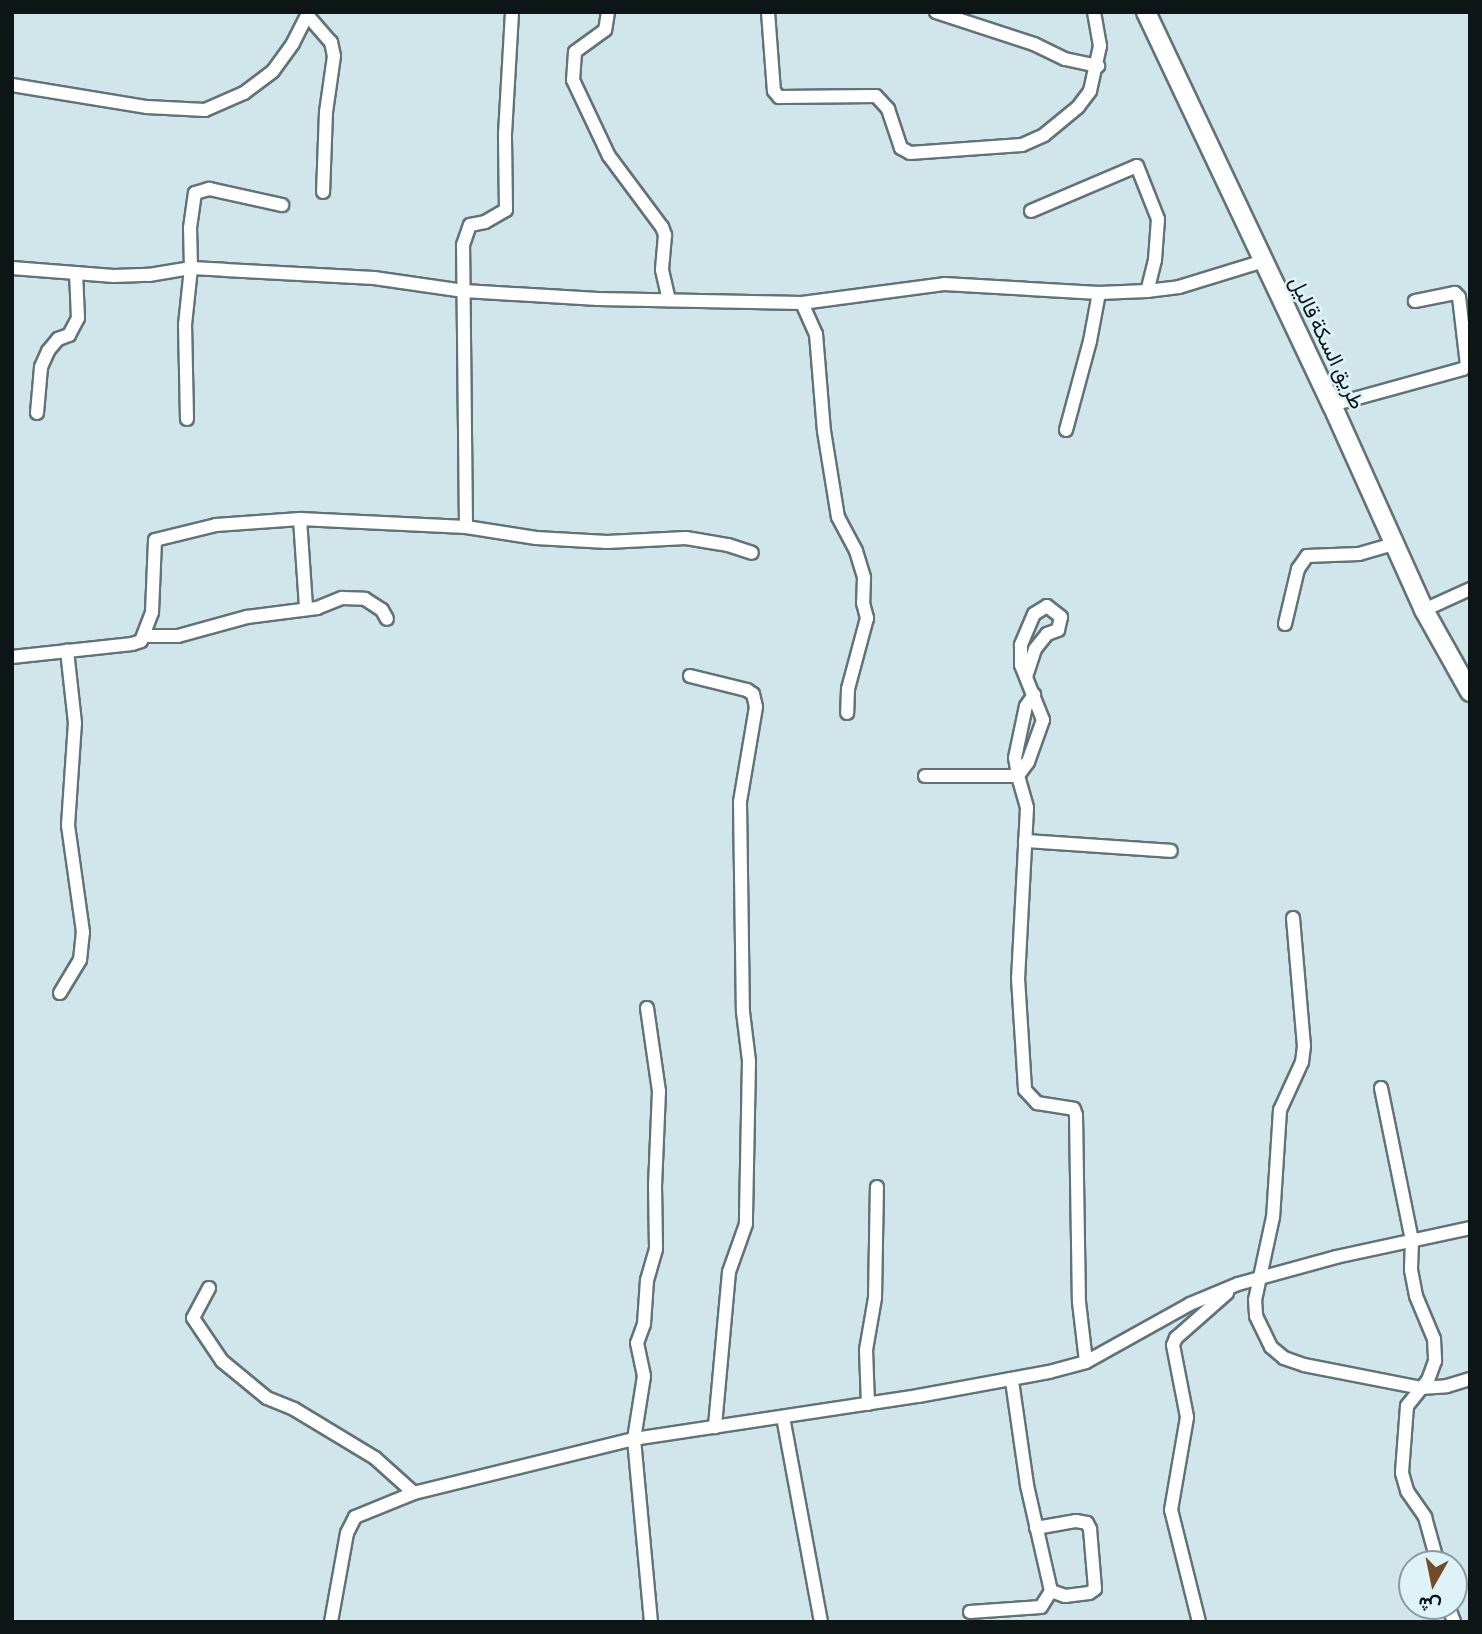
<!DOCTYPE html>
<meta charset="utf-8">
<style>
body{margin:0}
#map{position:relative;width:1482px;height:1634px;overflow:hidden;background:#d1e6eb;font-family:"Sofia Sans Condensed",Vazirmatn,sans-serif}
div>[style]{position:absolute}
.roads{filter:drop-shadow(2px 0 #617378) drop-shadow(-2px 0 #617378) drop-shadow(0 2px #617378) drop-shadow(0 -2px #617378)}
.street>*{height:12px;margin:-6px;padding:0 6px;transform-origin:6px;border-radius:6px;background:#fff}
.primary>*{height:18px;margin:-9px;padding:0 9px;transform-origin:9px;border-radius:9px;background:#fff}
span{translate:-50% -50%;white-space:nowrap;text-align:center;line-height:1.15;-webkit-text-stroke:5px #def3f8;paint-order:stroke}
.street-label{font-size:21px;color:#0d1517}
.frame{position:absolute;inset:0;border:14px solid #0d1517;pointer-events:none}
.north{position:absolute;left:1398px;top:1550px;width:70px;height:70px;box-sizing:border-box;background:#def3f8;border:2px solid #8a9a9e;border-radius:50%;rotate:189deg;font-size:19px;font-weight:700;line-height:28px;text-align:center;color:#0d1517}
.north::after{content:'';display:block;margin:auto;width:24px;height:32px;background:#724c29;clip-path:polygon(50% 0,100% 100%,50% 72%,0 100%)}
</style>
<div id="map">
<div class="roads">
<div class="street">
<i style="left:608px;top:12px;width:18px;rotate:99deg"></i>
<i style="left:605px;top:30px;width:37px;rotate:144deg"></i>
<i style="left:575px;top:52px;width:28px;rotate:94deg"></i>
<i style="left:573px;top:80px;width:84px;rotate:64.7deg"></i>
<i style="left:609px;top:156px;width:89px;rotate:53.3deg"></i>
<i style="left:662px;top:227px;width:9px;rotate:69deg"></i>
<i style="left:665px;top:235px;width:35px;rotate:95deg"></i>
<i style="left:662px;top:270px;width:31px;rotate:77deg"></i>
<i style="left:768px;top:12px;width:79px;rotate:85.7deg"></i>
<i style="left:774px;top:91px;width:8px;rotate:50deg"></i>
<i style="left:779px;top:97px;width:97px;rotate:-0.6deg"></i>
<i style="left:876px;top:96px;width:18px;rotate:47deg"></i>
<i style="left:888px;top:109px;width:41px;rotate:71.6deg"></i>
<i style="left:901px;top:148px;width:10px;rotate:29deg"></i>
<i style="left:910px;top:153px;width:112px;rotate:-4.1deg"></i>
<i style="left:1022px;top:145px;width:24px;rotate:-24deg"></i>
<i style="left:1044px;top:135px;width:44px;rotate:-39.5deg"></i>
<i style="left:1078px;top:107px;width:20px;rotate:-53deg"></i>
<i style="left:1090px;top:91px;width:46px;rotate:-77.5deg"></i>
<i style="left:1100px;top:46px;width:35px;rotate:-100deg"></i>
<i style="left:936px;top:12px;width:103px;rotate:18.1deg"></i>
<i style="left:1034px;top:44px;width:34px;rotate:26deg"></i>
<i style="left:1065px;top:59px;width:34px;rotate:12deg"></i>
<i style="left:308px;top:16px;width:35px;rotate:49deg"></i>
<i style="left:331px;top:42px;width:14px;rotate:78deg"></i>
<i style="left:334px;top:56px;width:57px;rotate:98.1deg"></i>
<i style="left:326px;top:112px;width:80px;rotate:92.1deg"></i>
<i style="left:12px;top:85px;width:137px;rotate:9.3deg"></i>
<i style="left:147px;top:107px;width:58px;rotate:3deg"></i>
<i style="left:205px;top:110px;width:43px;rotate:-23.6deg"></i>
<i style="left:244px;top:93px;width:36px;rotate:-37deg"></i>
<i style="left:273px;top:71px;width:34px;rotate:-54deg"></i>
<i style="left:293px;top:43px;width:35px;rotate:-63deg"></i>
<i style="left:1031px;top:211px;width:115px;rotate:-23deg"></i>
<i style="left:1137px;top:166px;width:57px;rotate:68.4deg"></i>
<i style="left:1158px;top:219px;width:41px;rotate:94.2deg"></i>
<i style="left:1155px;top:260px;width:32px;rotate:104deg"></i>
<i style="left:12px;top:268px;width:102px;rotate:4.5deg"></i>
<i style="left:114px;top:276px;width:35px;rotate:-2deg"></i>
<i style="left:149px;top:275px;width:43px;rotate:-9.5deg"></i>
<i style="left:191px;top:268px;width:34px;rotate:3deg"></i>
<i style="left:225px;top:270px;width:149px;rotate:3.1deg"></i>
<i style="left:374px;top:278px;width:91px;rotate:8.2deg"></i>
<i style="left:464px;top:291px;width:134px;rotate:3.4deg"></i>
<i style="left:598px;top:299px;width:204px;rotate:1.1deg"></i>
<i style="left:802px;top:303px;width:143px;rotate:-7.6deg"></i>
<i style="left:944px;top:284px;width:155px;rotate:3.3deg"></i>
<i style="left:1099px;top:293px;width:48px;rotate:-2.4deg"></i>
<i style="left:1147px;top:291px;width:32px;rotate:-7deg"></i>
<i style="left:1179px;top:287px;width:86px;rotate:-17deg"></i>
<i style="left:802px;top:303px;width:34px;rotate:66deg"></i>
<i style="left:816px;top:334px;width:97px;rotate:85.3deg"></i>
<i style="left:824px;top:431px;width:87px;rotate:80.8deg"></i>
<i style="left:838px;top:517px;width:38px;rotate:62deg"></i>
<i style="left:856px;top:551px;width:28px;rotate:73deg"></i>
<i style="left:864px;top:578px;width:25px;rotate:92deg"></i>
<i style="left:863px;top:603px;width:16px;rotate:75deg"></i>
<i style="left:867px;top:618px;width:73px;rotate:105deg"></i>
<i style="left:848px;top:689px;width:24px;rotate:92deg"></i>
<i style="left:1332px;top:405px;width:136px;rotate:-15.4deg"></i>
<i style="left:1463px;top:369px;width:6px;rotate:-45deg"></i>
<i style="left:1467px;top:365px;width:68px;rotate:-96.7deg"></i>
<i style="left:1459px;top:297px;width:6px;rotate:-135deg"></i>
<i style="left:1455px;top:293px;width:41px;rotate:168.7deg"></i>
<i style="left:37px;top:413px;width:46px;rotate:-85deg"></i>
<i style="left:41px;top:367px;width:17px;rotate:-66deg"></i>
<i style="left:48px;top:351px;width:16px;rotate:-50deg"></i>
<i style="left:58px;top:339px;width:12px;rotate:-20deg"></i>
<i style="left:69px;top:335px;width:19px;rotate:-62deg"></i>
<i style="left:78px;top:318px;width:45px;rotate:-92.5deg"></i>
<i style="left:187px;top:419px;width:94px;rotate:-91.2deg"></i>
<i style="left:185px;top:325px;width:57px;rotate:-84deg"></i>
<i style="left:191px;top:268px;width:40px;rotate:-91.4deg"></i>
<i style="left:190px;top:228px;width:35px;rotate:-82deg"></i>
<i style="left:195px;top:193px;width:15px;rotate:-16deg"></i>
<i style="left:209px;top:189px;width:75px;rotate:12.4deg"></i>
<i style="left:1066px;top:430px;width:92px;rotate:-74.9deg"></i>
<i style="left:1090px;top:341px;width:49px;rotate:-79.4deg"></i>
<i style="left:300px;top:519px;width:89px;rotate:86.1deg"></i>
<i style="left:466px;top:527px;width:282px;rotate:-90.6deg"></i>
<i style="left:463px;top:245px;width:21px;rotate:-71deg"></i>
<i style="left:470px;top:225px;width:15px;rotate:-11deg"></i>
<i style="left:485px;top:222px;width:24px;rotate:-30deg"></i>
<i style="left:506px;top:210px;width:76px;rotate:-90.8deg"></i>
<i style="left:505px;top:134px;width:122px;rotate:-86.7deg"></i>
<i style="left:1424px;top:610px;width:51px;rotate:-24.5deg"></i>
<i style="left:1285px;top:624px;width:57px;rotate:-76.7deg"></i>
<i style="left:1298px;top:569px;width:16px;rotate:-55deg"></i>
<i style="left:1307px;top:556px;width:52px;rotate:-2.2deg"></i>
<i style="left:1359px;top:554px;width:35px;rotate:-16deg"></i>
<i style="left:145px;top:636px;width:33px"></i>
<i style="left:178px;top:636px;width:72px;rotate:-15.4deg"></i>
<i style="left:247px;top:617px;width:71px;rotate:-7.3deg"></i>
<i style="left:317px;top:608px;width:27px;rotate:-22deg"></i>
<i style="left:342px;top:598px;width:23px;rotate:2deg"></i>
<i style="left:365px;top:599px;width:20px;rotate:33deg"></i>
<i style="left:382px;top:610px;width:10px;rotate:61deg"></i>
<i style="left:12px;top:657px;width:121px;rotate:-6.2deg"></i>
<i style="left:132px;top:644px;width:9px;rotate:-18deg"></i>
<i style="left:141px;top:641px;width:31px;rotate:-69deg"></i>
<i style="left:152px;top:612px;width:72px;rotate:-87.6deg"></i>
<i style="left:155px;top:540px;width:63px;rotate:-13.8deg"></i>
<i style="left:216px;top:525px;width:84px;rotate:-4.1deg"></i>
<i style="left:300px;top:519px;width:166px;rotate:2.8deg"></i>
<i style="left:466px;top:527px;width:71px;rotate:8.9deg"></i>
<i style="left:536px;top:538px;width:71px;rotate:3.2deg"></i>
<i style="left:607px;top:542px;width:79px;rotate:-2.9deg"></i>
<i style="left:686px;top:538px;width:43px;rotate:9.5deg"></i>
<i style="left:728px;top:545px;width:25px;rotate:18deg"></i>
<i style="left:690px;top:676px;width:59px;rotate:13.8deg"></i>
<i style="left:747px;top:690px;width:7px;rotate:34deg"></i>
<i style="left:753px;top:694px;width:13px;rotate:77deg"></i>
<i style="left:756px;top:707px;width:96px;rotate:99.6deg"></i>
<i style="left:740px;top:802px;width:210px;rotate:89.2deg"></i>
<i style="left:743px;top:1012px;width:49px;rotate:83deg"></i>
<i style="left:749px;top:1061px;width:163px;rotate:91.1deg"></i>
<i style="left:746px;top:1224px;width:51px;rotate:109.5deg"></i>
<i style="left:729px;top:1272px;width:156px;rotate:95.2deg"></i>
<i style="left:1026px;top:677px;width:29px;rotate:-72deg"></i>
<i style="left:1035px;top:649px;width:19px;rotate:-51deg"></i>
<i style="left:1047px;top:634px;width:12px;rotate:-20deg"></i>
<i style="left:1058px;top:630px;width:13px;rotate:-77deg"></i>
<i style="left:1061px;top:617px;width:18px;rotate:-142deg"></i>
<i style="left:1047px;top:606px;width:15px;rotate:148deg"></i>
<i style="left:1034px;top:614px;width:34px;rotate:113deg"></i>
<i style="left:1021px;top:645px;width:20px;rotate:90deg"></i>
<i style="left:1021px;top:665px;width:59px;rotate:68.2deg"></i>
<i style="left:1043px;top:720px;width:45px;rotate:109.7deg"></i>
<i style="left:1028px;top:762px;width:17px;rotate:126deg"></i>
<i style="left:1018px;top:776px;width:33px;rotate:74deg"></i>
<i style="left:1027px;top:808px;width:170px;rotate:93deg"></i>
<i style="left:1018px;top:978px;width:112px;rotate:86.4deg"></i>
<i style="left:1025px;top:1090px;width:18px;rotate:47deg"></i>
<i style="left:1037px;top:1103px;width:37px;rotate:9deg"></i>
<i style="left:1074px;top:1109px;width:6px;rotate:72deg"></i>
<i style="left:1076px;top:1115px;width:187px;rotate:89.1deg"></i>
<i style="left:1079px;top:1302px;width:60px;rotate:83.3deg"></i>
<i style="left:925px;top:776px;width:93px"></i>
<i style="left:1018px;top:776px;width:18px;rotate:-99deg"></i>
<i style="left:1015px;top:758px;width:53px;rotate:-78.1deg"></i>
<i style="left:1026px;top:706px;width:14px;rotate:-54deg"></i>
<i style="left:1025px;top:841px;width:146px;rotate:3.9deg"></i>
<i style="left:1293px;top:918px;width:128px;rotate:85.1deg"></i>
<i style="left:1304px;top:1046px;width:16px;rotate:97deg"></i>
<i style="left:1302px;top:1062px;width:53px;rotate:114.6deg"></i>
<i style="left:1280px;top:1110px;width:107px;rotate:93.7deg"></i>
<i style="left:1273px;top:1217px;width:85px;rotate:102.2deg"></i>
<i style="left:1255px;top:1300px;width:16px;rotate:86deg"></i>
<i style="left:1256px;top:1316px;width:34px;rotate:64deg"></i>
<i style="left:1271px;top:1347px;width:17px;rotate:40deg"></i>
<i style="left:1284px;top:1358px;width:21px;rotate:19deg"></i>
<i style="left:1304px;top:1365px;width:119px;rotate:11.1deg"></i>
<i style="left:1421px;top:1388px;width:26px;rotate:-4deg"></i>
<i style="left:1447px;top:1386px;width:24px;rotate:-17deg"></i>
<i style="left:60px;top:993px;width:39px;rotate:-59deg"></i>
<i style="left:80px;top:960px;width:28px;rotate:-84deg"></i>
<i style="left:83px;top:932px;width:108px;rotate:-98deg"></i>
<i style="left:68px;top:825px;width:102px;rotate:-86.1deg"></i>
<i style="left:75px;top:723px;width:73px;rotate:-96.3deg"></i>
<i style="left:647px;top:1008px;width:84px;rotate:81.8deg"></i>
<i style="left:659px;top:1091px;width:94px;rotate:92.4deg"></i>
<i style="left:655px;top:1185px;width:64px;rotate:89.1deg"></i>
<i style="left:656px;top:1249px;width:32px;rotate:106deg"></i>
<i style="left:647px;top:1280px;width:44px;rotate:93.9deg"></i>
<i style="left:644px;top:1324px;width:20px;rotate:110deg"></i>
<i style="left:637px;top:1343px;width:34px;rotate:78deg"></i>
<i style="left:644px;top:1376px;width:64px;rotate:99deg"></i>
<i style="left:634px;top:1439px;width:184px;rotate:84.7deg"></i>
<i style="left:1381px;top:1088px;width:155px;rotate:78.5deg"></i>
<i style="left:1412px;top:1240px;width:30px;rotate:92deg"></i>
<i style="left:1411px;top:1270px;width:26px;rotate:79deg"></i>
<i style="left:1416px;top:1296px;width:47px;rotate:67.3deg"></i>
<i style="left:1434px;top:1339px;width:22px;rotate:87deg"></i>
<i style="left:1435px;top:1361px;width:20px;rotate:110deg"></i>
<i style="left:1428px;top:1380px;width:33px;rotate:129deg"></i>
<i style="left:1407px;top:1406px;width:67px;rotate:94.3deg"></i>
<i style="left:1402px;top:1473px;width:19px;rotate:74deg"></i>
<i style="left:1407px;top:1491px;width:32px;rotate:55deg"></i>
<i style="left:1425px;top:1517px;width:49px;rotate:74.5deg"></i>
<i style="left:209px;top:1288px;width:34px;rotate:118deg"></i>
<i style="left:193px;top:1318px;width:52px;rotate:56deg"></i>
<i style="left:222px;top:1361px;width:58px;rotate:39.4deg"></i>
<i style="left:267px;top:1398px;width:29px;rotate:22deg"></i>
<i style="left:294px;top:1409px;width:95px;rotate:31.2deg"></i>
<i style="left:375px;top:1458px;width:52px;rotate:41.9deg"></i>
<i style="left:868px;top:1404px;width:54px;rotate:-92.1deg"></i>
<i style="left:866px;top:1350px;width:53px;rotate:-80.2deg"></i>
<i style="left:875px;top:1298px;width:111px;rotate:-89deg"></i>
<i style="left:783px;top:1417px;width:208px;rotate:79.5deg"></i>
<i style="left:1036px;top:1528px;width:41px;rotate:-9.9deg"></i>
<i style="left:1076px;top:1521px;width:11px;rotate:10deg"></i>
<i style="left:1087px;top:1523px;width:7px;rotate:63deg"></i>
<i style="left:1090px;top:1529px;width:60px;rotate:85.2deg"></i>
<i style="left:1095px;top:1589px;width:7px;rotate:146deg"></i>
<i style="left:1089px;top:1593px;width:24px;rotate:173deg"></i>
<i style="left:1065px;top:1596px;width:15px;rotate:-160deg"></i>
<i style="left:1448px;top:1606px;width:17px;rotate:69deg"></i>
<i style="left:970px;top:1612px;width:71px;rotate:-4deg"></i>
<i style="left:1041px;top:1607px;width:19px;rotate:-58deg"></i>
<i style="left:1051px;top:1591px;width:109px;rotate:-102.8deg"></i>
<i style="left:1027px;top:1485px;width:105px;rotate:-98.2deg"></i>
<i style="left:331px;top:1622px;width:90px;rotate:-79.8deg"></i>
<i style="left:347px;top:1533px;width:18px;rotate:-63deg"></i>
<i style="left:355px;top:1517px;width:64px;rotate:-22.1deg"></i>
<i style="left:414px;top:1493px;width:227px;rotate:-13.8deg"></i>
<i style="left:634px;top:1439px;width:287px;rotate:-8.6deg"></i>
<i style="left:918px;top:1396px;width:133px;rotate:-10.4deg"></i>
<i style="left:1049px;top:1372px;width:38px;rotate:-15deg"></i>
<i style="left:1086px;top:1362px;width:119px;rotate:-29.1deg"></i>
<i style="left:1190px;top:1304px;width:52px;rotate:-22.6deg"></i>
<i style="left:1238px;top:1284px;width:102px;rotate:-15.4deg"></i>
<i style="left:1336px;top:1257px;width:137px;rotate:-12.2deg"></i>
<i style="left:1199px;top:1622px;width:115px;rotate:-104deg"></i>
<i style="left:1171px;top:1510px;width:94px;rotate:-80.2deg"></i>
<i style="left:1187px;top:1417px;width:73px;rotate:-101deg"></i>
<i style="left:1173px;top:1345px;width:8px;rotate:-67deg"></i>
<i style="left:1176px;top:1338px;width:68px;rotate:-41.4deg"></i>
</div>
<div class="primary">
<i style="left:1146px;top:12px;width:435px;rotate:64.7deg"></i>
<i style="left:1332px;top:405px;width:225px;rotate:65.8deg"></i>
<i style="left:1424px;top:610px;width:94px;rotate:60.7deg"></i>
</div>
</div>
<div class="street-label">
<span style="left:1326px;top:343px;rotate:64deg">طريق السكة قاليل</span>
</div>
<div class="frame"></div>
<div class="north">ش</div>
</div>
